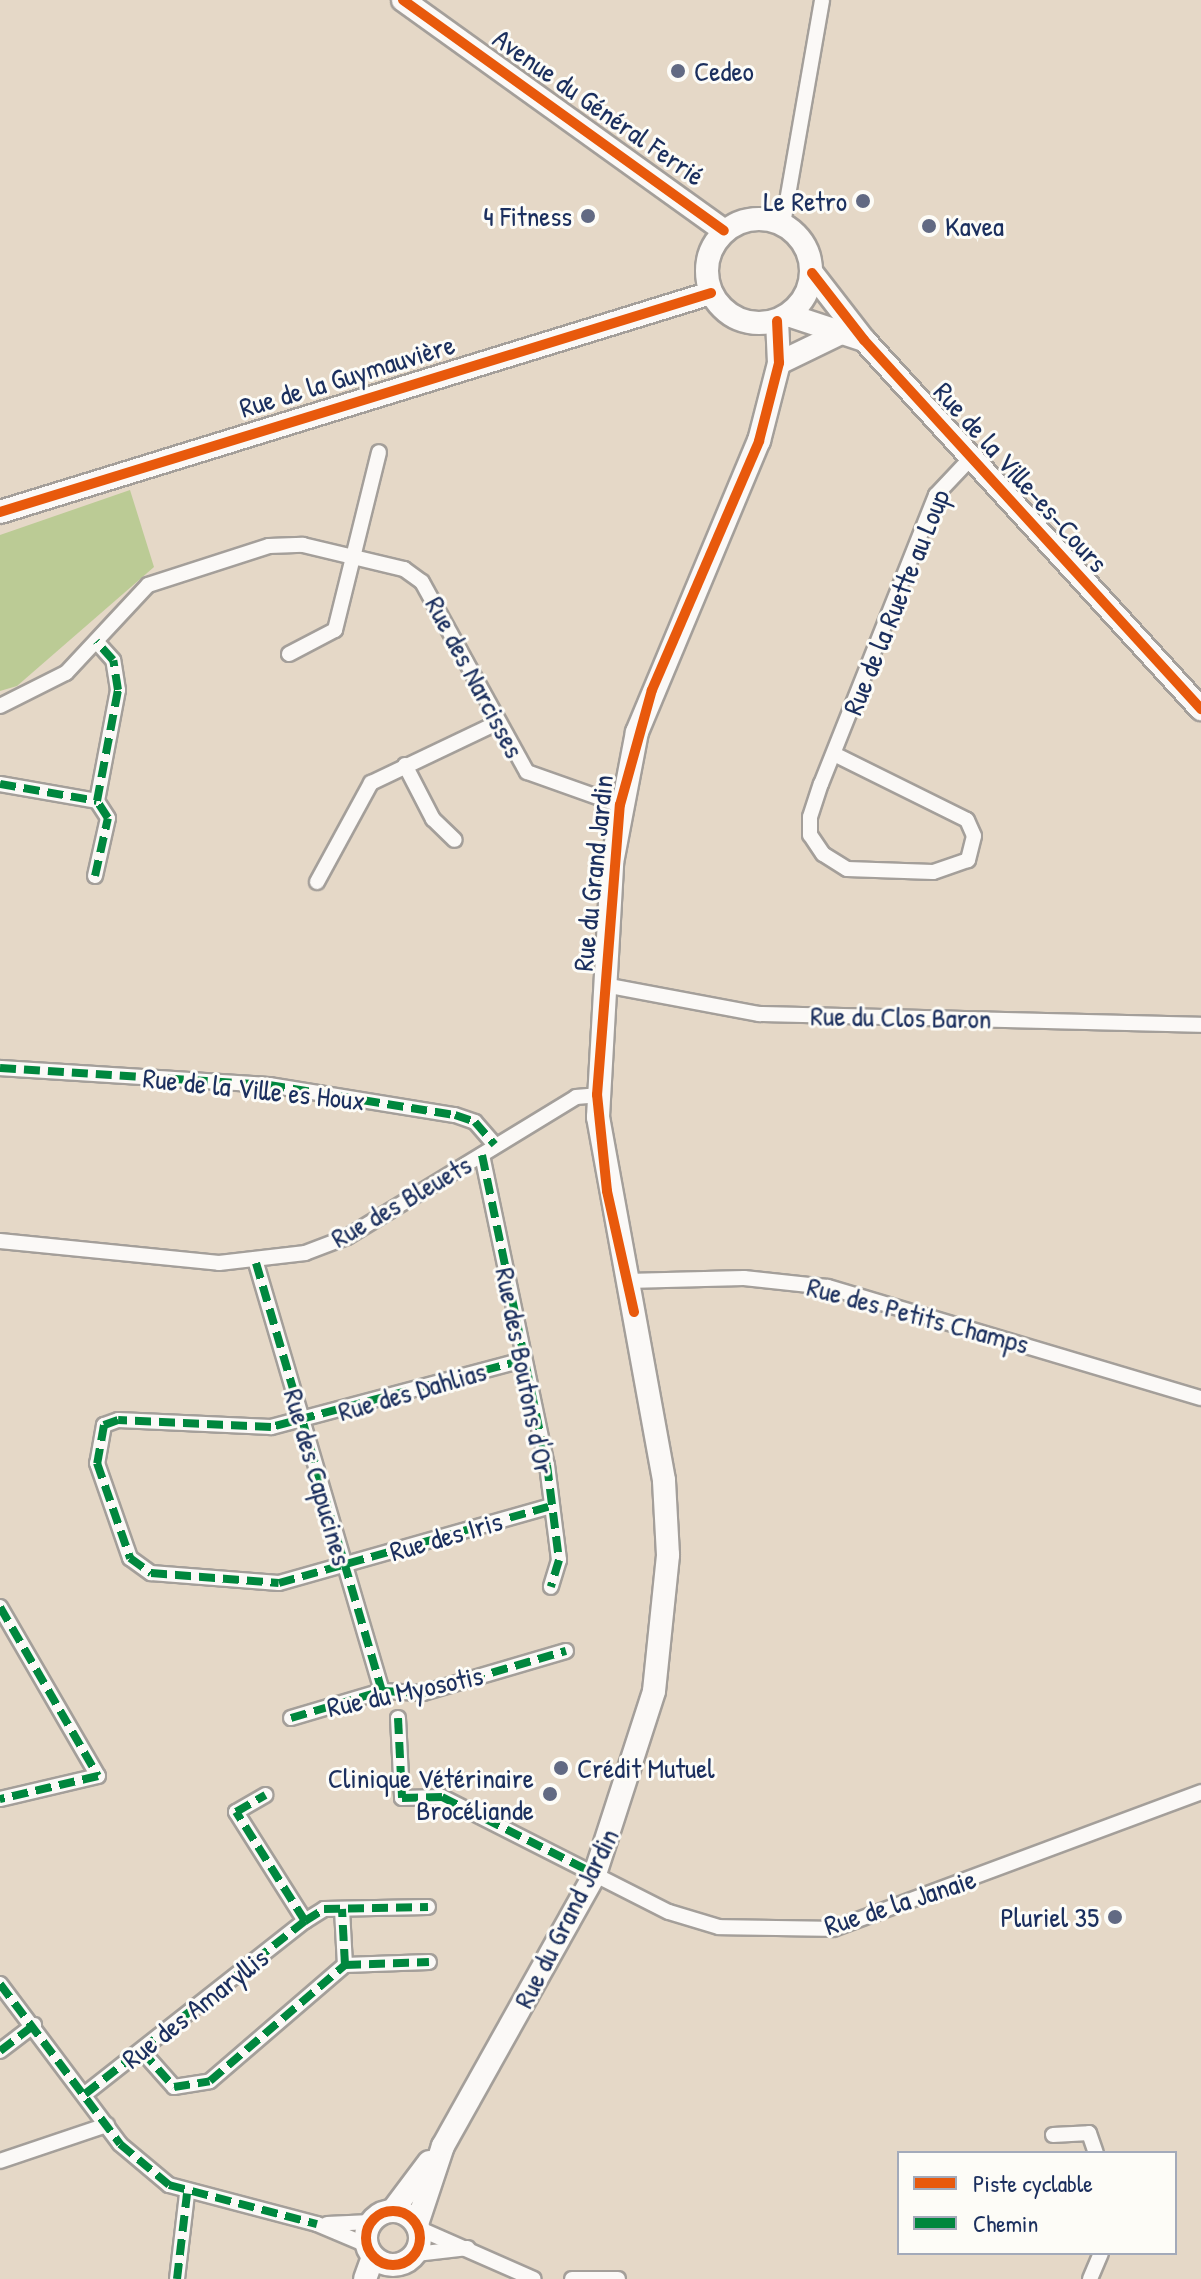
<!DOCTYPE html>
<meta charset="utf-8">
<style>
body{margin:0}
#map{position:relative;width:1201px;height:2279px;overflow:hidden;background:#e5d8c7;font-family:"Patrick Hand",sans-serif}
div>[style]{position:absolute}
.green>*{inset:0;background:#bbcb95}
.roads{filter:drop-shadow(2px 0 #a49f9a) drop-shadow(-2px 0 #a49f9a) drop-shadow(0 2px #a49f9a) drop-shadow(0 -2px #a49f9a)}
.street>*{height:14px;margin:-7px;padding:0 7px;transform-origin:7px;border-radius:7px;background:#fbf9f7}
.secondary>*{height:22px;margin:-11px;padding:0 11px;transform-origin:11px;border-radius:11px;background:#fbf9f7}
.secondary>.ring{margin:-11px;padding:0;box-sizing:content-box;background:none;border:22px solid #fbf9f7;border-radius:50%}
.quiet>*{height:8px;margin-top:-4px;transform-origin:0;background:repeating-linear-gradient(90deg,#00873e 0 16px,transparent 0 24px)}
.cycleway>*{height:10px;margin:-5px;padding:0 5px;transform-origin:5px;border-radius:5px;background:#e8590c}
.cycleway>.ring{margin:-5px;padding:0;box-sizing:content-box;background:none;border:10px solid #e8590c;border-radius:50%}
.dots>*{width:22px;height:22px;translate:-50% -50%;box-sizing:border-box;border:4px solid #fdfcf7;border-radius:50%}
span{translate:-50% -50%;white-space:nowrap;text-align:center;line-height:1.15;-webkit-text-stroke:6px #fdfcf7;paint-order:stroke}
.poi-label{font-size:28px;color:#1b2f5e}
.left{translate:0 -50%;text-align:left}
.right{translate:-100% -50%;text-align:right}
.street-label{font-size:28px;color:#1b2f5e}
.legend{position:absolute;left:897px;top:2151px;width:280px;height:104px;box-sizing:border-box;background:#fdfcf7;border:2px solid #a3aaba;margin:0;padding:10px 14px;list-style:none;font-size:24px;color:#1b2f5e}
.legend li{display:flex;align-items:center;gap:16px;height:40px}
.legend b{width:40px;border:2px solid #a3aaba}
</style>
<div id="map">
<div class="green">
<i style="clip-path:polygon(130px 490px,154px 567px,17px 686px,0 691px,0 535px)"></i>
</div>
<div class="roads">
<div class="street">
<i style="left:783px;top:224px;width:227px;rotate:-80.1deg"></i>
<i style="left:289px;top:654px;width:52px;rotate:-27.6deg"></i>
<i style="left:335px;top:630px;width:183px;rotate:-76.1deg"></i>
<i style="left:0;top:706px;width:74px;rotate:-26.6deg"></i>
<i style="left:66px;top:673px;width:120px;rotate:-47deg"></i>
<i style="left:148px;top:585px;width:127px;rotate:-17.9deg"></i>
<i style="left:269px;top:546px;width:34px;rotate:-2deg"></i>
<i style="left:303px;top:545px;width:104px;rotate:13.4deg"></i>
<i style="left:404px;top:569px;width:22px;rotate:36deg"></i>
<i style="left:422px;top:582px;width:217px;rotate:61.1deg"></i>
<i style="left:527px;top:772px;width:99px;rotate:19.5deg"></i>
<i style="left:834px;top:754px;width:148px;rotate:26.4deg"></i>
<i style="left:967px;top:820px;width:17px;rotate:66deg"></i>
<i style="left:974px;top:836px;width:25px;rotate:104deg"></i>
<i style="left:968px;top:860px;width:37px;rotate:161deg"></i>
<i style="left:933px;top:872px;width:86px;rotate:-178deg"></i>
<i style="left:847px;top:869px;width:28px;rotate:-148deg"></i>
<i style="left:823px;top:854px;width:23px;rotate:-124deg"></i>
<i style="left:810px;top:835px;width:18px;rotate:-90deg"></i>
<i style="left:810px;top:817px;width:35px;rotate:-72deg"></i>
<i style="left:821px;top:784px;width:311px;rotate:-68.3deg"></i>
<i style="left:936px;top:495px;width:50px;rotate:-46.6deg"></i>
<i style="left:405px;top:765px;width:61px;rotate:62.6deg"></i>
<i style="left:433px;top:819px;width:30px;rotate:44deg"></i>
<i style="left:0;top:784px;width:98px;rotate:9.9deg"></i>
<i style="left:97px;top:801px;width:113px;rotate:-79.3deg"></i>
<i style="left:118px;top:690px;width:30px;rotate:-99deg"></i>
<i style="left:113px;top:660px;width:25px;rotate:-132deg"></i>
<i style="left:95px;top:876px;width:59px;rotate:-77.4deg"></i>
<i style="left:108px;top:818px;width:20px;rotate:-123deg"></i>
<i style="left:317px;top:882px;width:113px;rotate:-61.4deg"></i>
<i style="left:371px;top:783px;width:140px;rotate:-25.5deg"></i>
<i style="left:604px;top:985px;width:158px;rotate:10.6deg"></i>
<i style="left:759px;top:1014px;width:442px;rotate:1.4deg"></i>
<i style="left:0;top:1068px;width:270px;rotate:3.6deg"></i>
<i style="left:269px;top:1085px;width:188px;rotate:9.2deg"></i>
<i style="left:455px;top:1115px;width:21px;rotate:19deg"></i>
<i style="left:475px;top:1122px;width:30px;rotate:49deg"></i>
<i style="left:482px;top:1155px;width:317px;rotate:78.2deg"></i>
<i style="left:547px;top:1465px;width:96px;rotate:82.8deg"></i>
<i style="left:559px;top:1560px;width:28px;rotate:107deg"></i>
<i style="left:0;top:1241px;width:220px;rotate:5.7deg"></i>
<i style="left:219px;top:1263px;width:87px;rotate:-6.6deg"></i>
<i style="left:305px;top:1253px;width:45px;rotate:-20.9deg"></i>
<i style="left:347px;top:1237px;width:268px;rotate:-31.4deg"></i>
<i style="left:576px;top:1097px;width:21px;rotate:-5deg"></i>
<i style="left:256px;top:1263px;width:446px;rotate:73.6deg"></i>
<i style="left:627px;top:1281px;width:117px;rotate:-1.5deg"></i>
<i style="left:744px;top:1278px;width:84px;rotate:6.1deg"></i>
<i style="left:828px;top:1287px;width:389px;rotate:16.6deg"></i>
<i style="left:523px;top:1360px;width:261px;rotate:165.1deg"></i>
<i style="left:271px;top:1427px;width:153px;rotate:-177.4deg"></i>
<i style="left:118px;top:1420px;width:15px;rotate:160deg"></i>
<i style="left:104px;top:1425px;width:39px;rotate:100deg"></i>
<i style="left:97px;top:1463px;width:101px;rotate:70.8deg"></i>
<i style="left:130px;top:1558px;width:26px;rotate:36deg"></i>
<i style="left:151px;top:1573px;width:128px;rotate:4.5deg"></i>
<i style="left:279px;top:1583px;width:280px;rotate:-15.8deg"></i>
<i style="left:0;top:1607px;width:195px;rotate:59.9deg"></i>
<i style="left:98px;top:1776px;width:101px;rotate:166.8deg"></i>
<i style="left:291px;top:1718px;width:95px;rotate:-16.5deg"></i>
<i style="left:382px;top:1691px;width:41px;rotate:2.8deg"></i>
<i style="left:423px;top:1693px;width:149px;rotate:-16.4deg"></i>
<i style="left:398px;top:1718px;width:80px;rotate:87.1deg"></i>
<i style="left:402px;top:1798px;width:40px;rotate:-1.4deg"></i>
<i style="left:442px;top:1797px;width:254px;rotate:26.9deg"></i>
<i style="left:669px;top:1912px;width:52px;rotate:16.7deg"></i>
<i style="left:719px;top:1927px;width:114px;rotate:1deg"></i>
<i style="left:833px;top:1929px;width:393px;rotate:-20.4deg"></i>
<i style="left:305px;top:1921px;width:22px;rotate:-32deg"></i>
<i style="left:324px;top:1909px;width:104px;rotate:-1.1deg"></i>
<i style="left:345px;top:1965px;width:84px;rotate:-2deg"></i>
<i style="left:0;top:1984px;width:200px;rotate:53.1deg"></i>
<i style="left:120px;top:2144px;width:64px;rotate:39.9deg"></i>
<i style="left:169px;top:2185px;width:153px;rotate:14.8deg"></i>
<i style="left:317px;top:2224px;width:54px;rotate:22.8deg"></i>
<i style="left:0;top:2051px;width:43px;rotate:-37.4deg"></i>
<i style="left:142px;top:2051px;width:48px;rotate:48.4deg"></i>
<i style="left:174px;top:2087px;width:36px;rotate:-9deg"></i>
<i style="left:210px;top:2081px;width:178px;rotate:-40.7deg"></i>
<i style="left:345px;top:1965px;width:56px;rotate:-93.1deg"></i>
<i style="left:85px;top:2094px;width:280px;rotate:-38.2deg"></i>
<i style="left:305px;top:1921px;width:129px;rotate:-122.3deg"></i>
<i style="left:236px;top:1812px;width:34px;rotate:-30deg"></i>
<i style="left:1053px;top:2135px;width:36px;rotate:-3deg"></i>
<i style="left:1089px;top:2133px;width:21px;rotate:71deg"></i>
<i style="left:0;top:2161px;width:113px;rotate:-18.6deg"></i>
<i style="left:327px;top:2224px;width:44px;rotate:-2.6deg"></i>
<i style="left:420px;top:2229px;width:124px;rotate:23.7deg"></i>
<i style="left:416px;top:2254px;width:52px;rotate:-6.6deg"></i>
<i style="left:177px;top:2279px;width:86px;rotate:-83.3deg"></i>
<i style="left:572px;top:2279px;width:46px"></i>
<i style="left:1090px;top:2279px;width:28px;rotate:-67deg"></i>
</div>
<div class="secondary">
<i style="left:403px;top:0;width:395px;rotate:35.7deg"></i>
<i class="ring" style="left:707px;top:219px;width:82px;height:82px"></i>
<i style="left:812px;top:273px;width:85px;rotate:52.2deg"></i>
<i style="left:864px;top:340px;width:500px;rotate:47.6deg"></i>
<i style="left:788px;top:315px;width:80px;rotate:18.2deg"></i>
<i style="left:779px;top:363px;width:64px;rotate:-25.8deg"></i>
<i style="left:0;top:512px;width:744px;rotate:-17.12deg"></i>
<i style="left:393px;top:2210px;width:60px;rotate:-53.1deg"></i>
<i class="ring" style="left:366px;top:2211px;width:32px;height:32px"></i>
<i style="left:417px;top:2224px;width:82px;rotate:-71.6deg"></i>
<i style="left:443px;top:2146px;width:312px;rotate:-60.8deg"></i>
<i style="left:595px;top:1874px;width:192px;rotate:-72.1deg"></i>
<i style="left:654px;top:1691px;width:137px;rotate:-84.1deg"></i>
<i style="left:668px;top:1555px;width:75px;rotate:-93.1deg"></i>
<i style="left:664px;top:1480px;width:369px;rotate:-100.3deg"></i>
<i style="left:598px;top:1117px;width:254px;rotate:-86.8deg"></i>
<i style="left:612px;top:863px;width:133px;rotate:-79.2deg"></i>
<i style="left:637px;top:732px;width:316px;rotate:-67.3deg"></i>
<i style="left:759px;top:441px;width:81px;rotate:-75.6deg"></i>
<i style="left:779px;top:363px;width:42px;rotate:-92.7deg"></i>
<i style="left:365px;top:2279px;width:23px;rotate:-70deg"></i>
</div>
</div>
<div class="quiet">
<i style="left:0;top:784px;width:98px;rotate:9.9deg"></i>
<i style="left:97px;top:801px;width:113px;rotate:-79.3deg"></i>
<i style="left:118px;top:690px;width:30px;rotate:-99deg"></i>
<i style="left:113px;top:660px;width:25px;rotate:-132deg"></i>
<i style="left:95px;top:876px;width:59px;rotate:-77.4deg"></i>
<i style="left:108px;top:818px;width:20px;rotate:-123deg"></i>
<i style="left:0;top:1068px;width:270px;rotate:3.6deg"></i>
<i style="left:269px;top:1085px;width:188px;rotate:9.2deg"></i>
<i style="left:455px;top:1115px;width:21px;rotate:19deg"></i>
<i style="left:475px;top:1122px;width:30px;rotate:49deg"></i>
<i style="left:482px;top:1155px;width:317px;rotate:78.2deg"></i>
<i style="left:547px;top:1465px;width:96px;rotate:82.8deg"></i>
<i style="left:559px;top:1560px;width:28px;rotate:107deg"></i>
<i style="left:256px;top:1263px;width:446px;rotate:73.6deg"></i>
<i style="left:523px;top:1360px;width:261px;rotate:165.1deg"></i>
<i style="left:271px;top:1427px;width:153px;rotate:-177.4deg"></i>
<i style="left:118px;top:1420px;width:15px;rotate:160deg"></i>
<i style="left:104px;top:1425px;width:39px;rotate:100deg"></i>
<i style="left:97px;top:1463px;width:101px;rotate:70.8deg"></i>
<i style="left:130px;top:1558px;width:26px;rotate:36deg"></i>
<i style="left:151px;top:1573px;width:128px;rotate:4.5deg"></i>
<i style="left:279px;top:1583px;width:280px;rotate:-15.8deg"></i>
<i style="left:0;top:1607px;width:195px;rotate:59.9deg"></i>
<i style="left:98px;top:1776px;width:101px;rotate:166.8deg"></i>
<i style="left:291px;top:1718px;width:95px;rotate:-16.5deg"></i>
<i style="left:382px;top:1691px;width:41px;rotate:2.8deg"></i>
<i style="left:423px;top:1693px;width:149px;rotate:-16.4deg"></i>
<i style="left:398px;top:1718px;width:80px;rotate:87.1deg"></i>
<i style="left:402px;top:1798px;width:40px;rotate:-1.4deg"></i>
<i style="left:442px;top:1797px;width:171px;rotate:26.7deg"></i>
<i style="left:305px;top:1921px;width:22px;rotate:-32deg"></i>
<i style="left:324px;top:1909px;width:104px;rotate:-1.1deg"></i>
<i style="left:345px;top:1965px;width:84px;rotate:-2deg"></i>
<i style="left:0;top:1984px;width:200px;rotate:53.1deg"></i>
<i style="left:120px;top:2144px;width:64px;rotate:39.9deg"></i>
<i style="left:169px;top:2185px;width:153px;rotate:14.8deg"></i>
<i style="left:0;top:2051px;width:43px;rotate:-37.4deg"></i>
<i style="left:142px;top:2051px;width:48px;rotate:48.4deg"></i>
<i style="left:174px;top:2087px;width:36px;rotate:-9deg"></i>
<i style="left:210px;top:2081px;width:178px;rotate:-40.7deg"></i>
<i style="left:345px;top:1965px;width:56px;rotate:-93.1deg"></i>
<i style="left:85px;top:2094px;width:280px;rotate:-38.2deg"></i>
<i style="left:305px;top:1921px;width:129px;rotate:-122.3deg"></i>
<i style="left:236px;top:1812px;width:34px;rotate:-30deg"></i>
<i style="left:177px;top:2279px;width:86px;rotate:-83.3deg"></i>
</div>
<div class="cycleway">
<i style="left:403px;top:0;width:395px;rotate:35.7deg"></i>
<i style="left:812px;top:273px;width:85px;rotate:52.2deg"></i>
<i style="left:864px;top:340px;width:500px;rotate:47.6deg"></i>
<i style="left:0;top:512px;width:744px;rotate:-17.12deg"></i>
<i style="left:634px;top:1312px;width:124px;rotate:-102.6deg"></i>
<i style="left:607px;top:1191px;width:97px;rotate:-95.9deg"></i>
<i style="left:597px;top:1095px;width:291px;rotate:-85.5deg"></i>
<i style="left:620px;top:805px;width:119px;rotate:-74.5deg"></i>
<i style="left:652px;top:690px;width:271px;rotate:-66.7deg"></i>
<i style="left:759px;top:441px;width:81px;rotate:-75.6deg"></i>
<i style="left:779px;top:363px;width:42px;rotate:-92.7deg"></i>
<i class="ring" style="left:366px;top:2211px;width:44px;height:44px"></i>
</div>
<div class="dots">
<i style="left:678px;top:71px;background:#626a83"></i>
<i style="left:863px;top:201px;background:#626a83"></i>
<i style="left:588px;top:216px;background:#626a83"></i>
<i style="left:929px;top:226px;background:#626a83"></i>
<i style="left:561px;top:1768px;background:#626a83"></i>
<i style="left:550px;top:1794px;background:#626a83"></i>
<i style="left:1115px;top:1917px;background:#626a83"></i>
</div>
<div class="poi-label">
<span class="left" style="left:694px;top:71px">Cedeo</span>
<span class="right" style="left:847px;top:201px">Le Retro</span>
<span class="right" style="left:572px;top:216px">4 Fitness</span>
<span class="left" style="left:945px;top:226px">Kavea</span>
<span class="left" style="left:577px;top:1768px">Crédit Mutuel</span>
<span class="right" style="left:534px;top:1794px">Clinique Vétérinaire<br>Brocéliande</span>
<span class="right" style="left:1099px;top:1917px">Pluriel 35</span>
</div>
<div class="street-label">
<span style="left:599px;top:107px;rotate:35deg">Avenue du Général Ferrié</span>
<span style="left:347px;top:376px;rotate:-17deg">Rue de la Guymauvière</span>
<span style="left:1021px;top:477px;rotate:48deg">Rue de la Ville-es-Cours</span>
<span style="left:896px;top:602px;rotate:-68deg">Rue de la Ruette au Loup</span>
<span style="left:475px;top:677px;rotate:62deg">Rue des Narcisses</span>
<span style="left:593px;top:873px;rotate:-84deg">Rue du Grand Jardin</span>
<span style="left:901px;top:1017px;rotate:1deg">Rue du Clos Baron</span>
<span style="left:254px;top:1089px;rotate:6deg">Rue de la Ville es Houx</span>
<span style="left:401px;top:1201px;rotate:-30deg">Rue des Bleuets</span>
<span style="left:918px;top:1315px;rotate:15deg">Rue des Petits Champs</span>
<span style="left:525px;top:1371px;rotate:79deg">Rue des Boutons d'Or</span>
<span style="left:412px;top:1391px;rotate:-16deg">Rue des Dahlias</span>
<span style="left:318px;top:1477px;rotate:74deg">Rue des Capucines</span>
<span style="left:446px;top:1536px;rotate:-16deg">Rue des Iris</span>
<span style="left:405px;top:1691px;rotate:-12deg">Rue du Myosotis</span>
<span style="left:900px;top:1902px;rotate:-18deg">Rue de la Janaie</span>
<span style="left:566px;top:1918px;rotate:-63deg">Rue du Grand Jardin</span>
<span style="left:195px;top:2008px;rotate:-38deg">Rue des Amaryllis</span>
</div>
<ul class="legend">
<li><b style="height:10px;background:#e8590c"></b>Piste cyclable</li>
<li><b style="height:10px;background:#00873e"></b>Chemin</li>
</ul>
</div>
